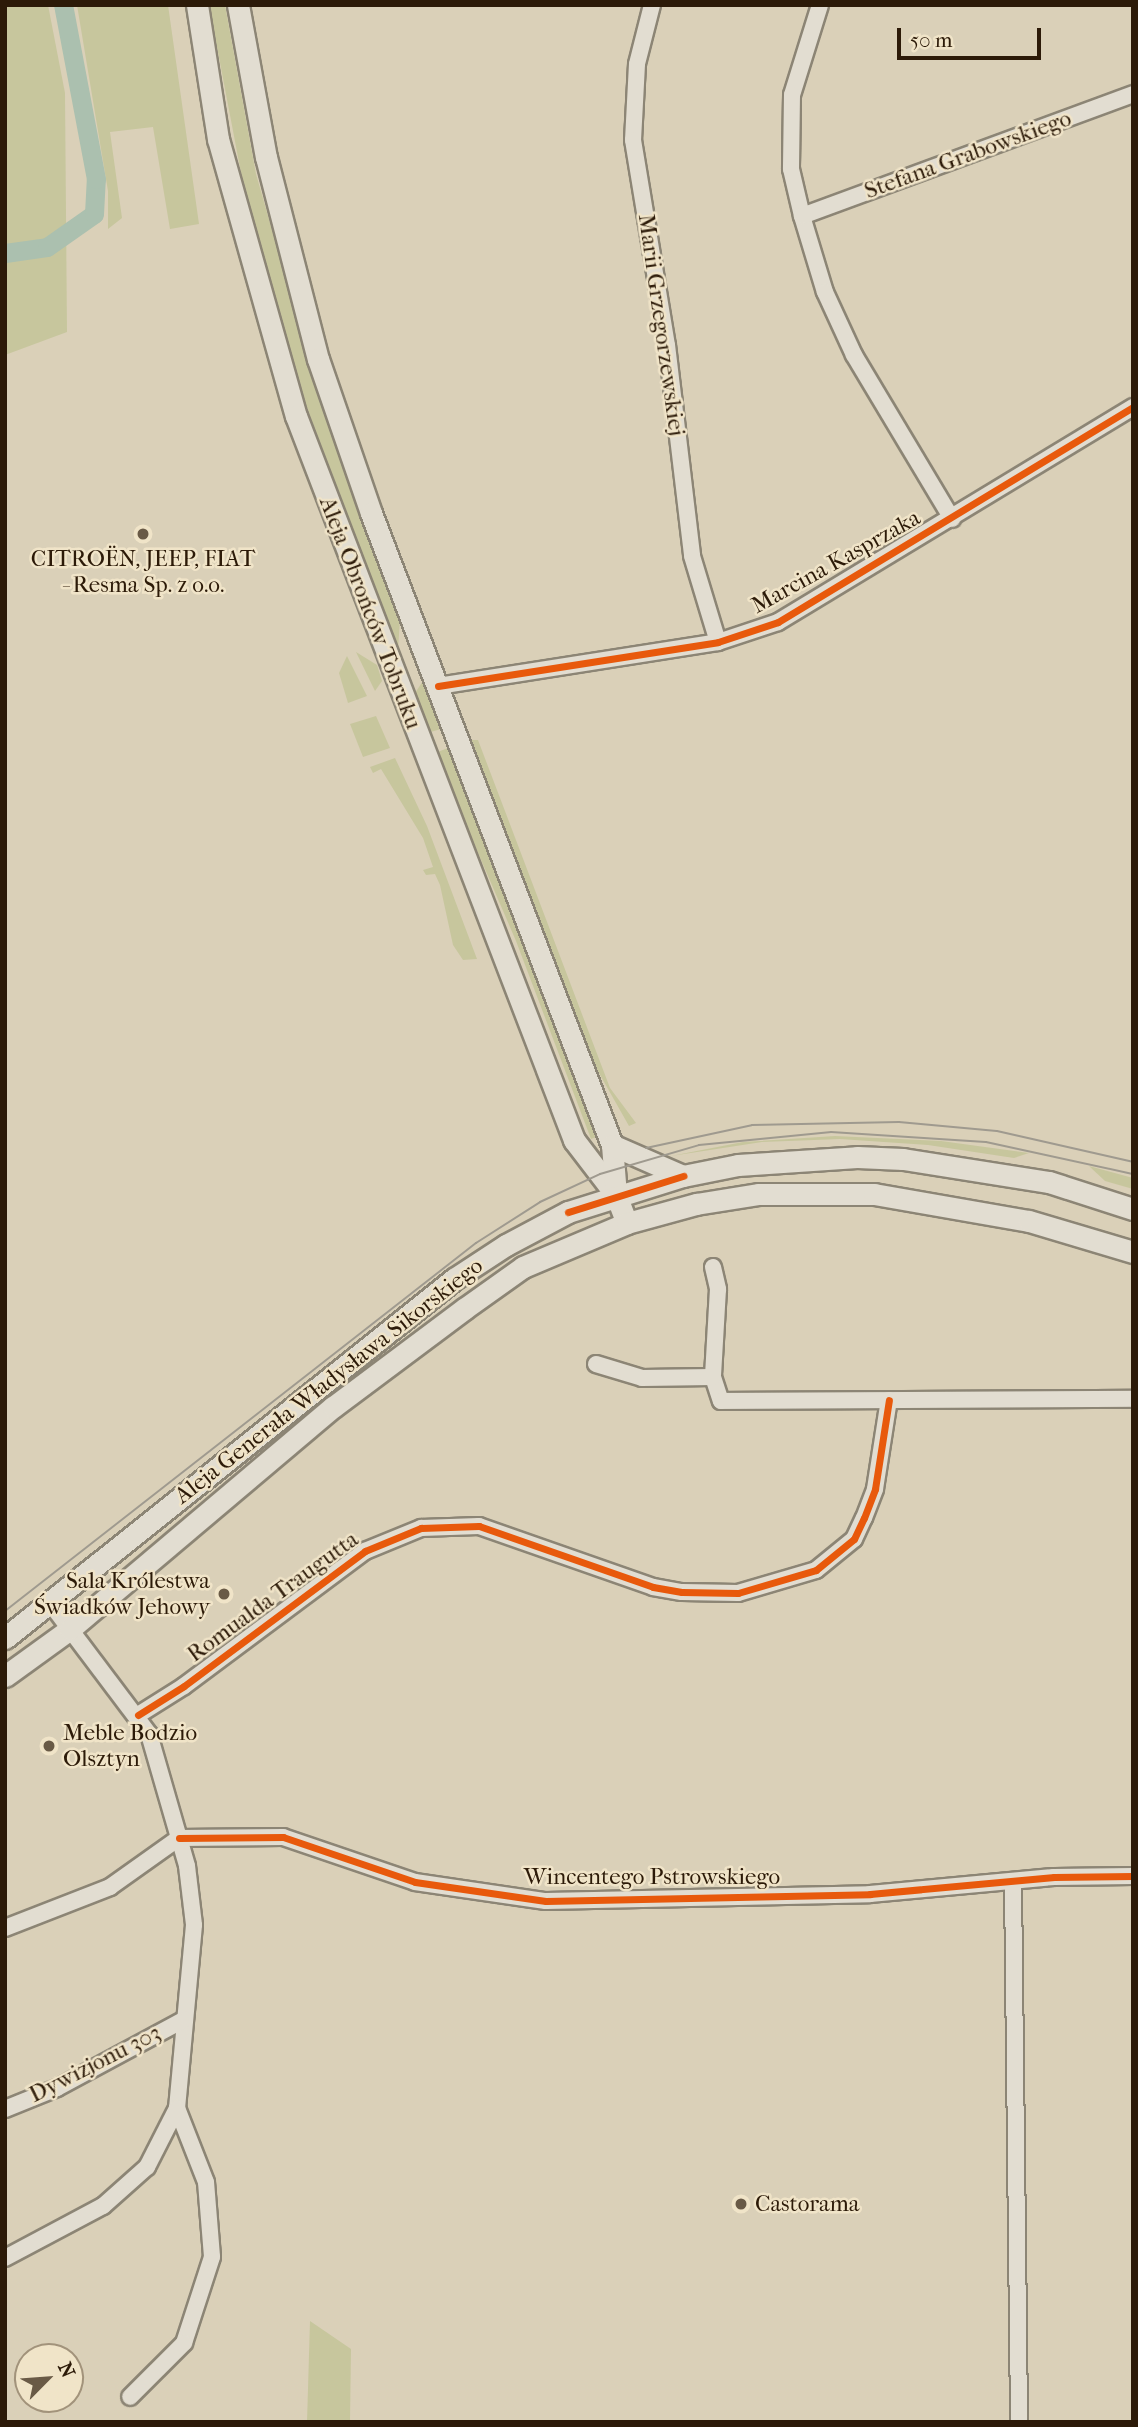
<!DOCTYPE html>
<meta charset="utf-8">
<style>
body{margin:0}
#map{position:relative;width:1138px;height:2427px;overflow:hidden;background:#dad0b8;font-family:"IM FELL French Canon",serif}
div>[style]{position:absolute}
.green>*{inset:0;background:#c7c69d}
.canal>*{height:19px;margin:-9.5px;padding:0 9.5px;transform-origin:9.5px;border-radius:9.5px;background:#abc0af}
.roads{filter:drop-shadow(2px 0 #8c8575) drop-shadow(-2px 0 #8c8575) drop-shadow(0 2px #8c8575) drop-shadow(0 -2px #8c8575)}
.minor>*{height:16px;margin:-8px;padding:0 8px;transform-origin:8px;border-radius:8px;background:#e2ddd1}
.secondary>*{height:21px;margin:-10.5px;padding:0 10.5px;transform-origin:10.5px;border-radius:10.5px;background:#e2ddd1}
.tram>*{height:2px;margin:-1px;padding:0 1px;transform-origin:1px;border-radius:1px;background:#9f9a8f}
.cycleway>*{height:7px;margin:-3.5px;padding:0 3.5px;transform-origin:3.5px;border-radius:3.5px;background:#e8590c}
.dots>*{width:19px;height:19px;translate:-50% -50%;box-sizing:border-box;border:4px solid #f0e4c8;border-radius:50%}
span{translate:-50% -50%;white-space:nowrap;text-align:center;line-height:1.15;-webkit-text-stroke:5px #f0e4c8;paint-order:stroke}
.street-label{font-size:23px;color:#2c1a08}
.poi-label{font-size:23px;color:#2c1a08}
.right{translate:-100% -50%;text-align:right}
.left{translate:0 -50%;text-align:left}
.frame{position:absolute;inset:0;border:7px solid #2c1a08;pointer-events:none}
.north{position:absolute;left:14px;top:2343px;width:70px;height:70px;box-sizing:border-box;background:#f0e4c8;border:2px solid #a2937b;border-radius:50%;rotate:65deg;font-size:19px;font-weight:700;line-height:28px;text-align:center;color:#2c1a08}
.north::after{content:'';display:block;margin:auto;width:24px;height:32px;background:#695a46;clip-path:polygon(50% 0,100% 100%,50% 72%,0 100%)}
.scale{position:absolute;left:897px;top:28px;width:144px;height:32px;box-sizing:border-box;border:4px solid #2c1a08;border-top:0;padding-left:9px;font-size:21px;line-height:24px;white-space:nowrap;color:#2c1a08;-webkit-text-stroke:5px #f0e4c8;paint-order:stroke}
</style>
<div id="map">
<div class="green">
<i style="clip-path:polygon(5px 5px,48px 5px,65px 93px,67px 332px,5px 355px)"></i>
<i style="clip-path:polygon(77px 5px,168px 5px,199px 224px,170px 229px,153px 127px,110px 132px,122px 218px,108px 229px,108px 191px)"></i>
<i style="clip-path:polygon(209px 5px,225px 5px,256px 174px,328px 425px,400px 619px,398px 650px,327px 468px,284px 338px,242px 178px)"></i>
<i style="clip-path:polygon(356px 652px,377px 665px,382px 681px,375px 691px)"></i>
<i style="clip-path:polygon(347px 656px,367px 696px,348px 703px,339px 673px)"></i>
<i style="clip-path:polygon(423px 681px,441px 729px,427px 733px,413px 696px)"></i>
<i style="clip-path:polygon(376px 716px,390px 748px,363px 757px,350px 724px)"></i>
<i style="clip-path:polygon(471px 740px,478px 740px,610px 1088px,636px 1123px,629px 1126px,595px 1066px)"></i>
<i style="clip-path:polygon(448px 748px,596px 1137px,591px 1139px,516px 941px,435px 753px)"></i>
<i style="clip-path:polygon(395px 758px,427px 826px,477px 959px,463px 960px,453px 945px,440px 885px,435px 874px,426px 875px,423px 870px,433px 867px,423px 838px,381px 769px,373px 773px,370px 767px)"></i>
<i style="clip-path:polygon(835px 1136px,941px 1141px,1029px 1153px,1014px 1158px,928px 1145px,840px 1139px,762px 1142px,671px 1156px,743px 1142px)"></i>
<i style="clip-path:polygon(1089px 1166px,1133px 1178px,1133px 1189px,1105px 1181px)"></i>
<i style="clip-path:polygon(310px 2321px,351px 2349px,350px 2422px,307px 2422px)"></i>
</div>
<div class="canal">
<i style="left:5px;top:253px;width:42px;rotate:-8.1deg"></i>
<i style="left:47px;top:247px;width:57px;rotate:-35.1deg"></i>
<i style="left:94px;top:214px;width:35px;rotate:-87deg"></i>
<i style="left:96px;top:179px;width:177px;rotate:-100.7deg"></i>
</div>
<div class="roads">
<div class="minor">
<i style="left:652px;top:5px;width:61px;rotate:104.3deg"></i>
<i style="left:637px;top:64px;width:76px;rotate:93deg"></i>
<i style="left:633px;top:140px;width:208px;rotate:80.6deg"></i>
<i style="left:667px;top:345px;width:212px;rotate:83.2deg"></i>
<i style="left:692px;top:556px;width:90px;rotate:73.2deg"></i>
<i style="left:820px;top:5px;width:94px;rotate:107.3deg"></i>
<i style="left:792px;top:95px;width:74px;rotate:90.8deg"></i>
<i style="left:791px;top:169px;width:48px;rotate:76.8deg"></i>
<i style="left:802px;top:216px;width:79px;rotate:73.2deg"></i>
<i style="left:825px;top:292px;width:69px;rotate:65.3deg"></i>
<i style="left:854px;top:355px;width:191px;rotate:59.1deg"></i>
<i style="left:802px;top:216px;width:353px;rotate:-20.2deg"></i>
<i style="left:438px;top:686px;width:283px;rotate:-8.9deg"></i>
<i style="left:718px;top:642px;width:63px;rotate:-18.4deg"></i>
<i style="left:778px;top:622px;width:415px;rotate:-31.2deg"></i>
<i style="left:713px;top:1267px;width:23px;rotate:77deg"></i>
<i style="left:718px;top:1289px;width:88px;rotate:93.3deg"></i>
<i style="left:713px;top:1377px;width:25px;rotate:72deg"></i>
<i style="left:721px;top:1401px;width:412px;rotate:-0.3deg"></i>
<i style="left:596px;top:1364px;width:48px;rotate:16.9deg"></i>
<i style="left:642px;top:1378px;width:71px;rotate:-0.8deg"></i>
<i style="left:51px;top:1604px;width:163px;rotate:53deg"></i>
<i style="left:149px;top:1734px;width:137px;rotate:73.9deg"></i>
<i style="left:187px;top:1866px;width:59px;rotate:83.2deg"></i>
<i style="left:194px;top:1925px;width:184px;rotate:95.3deg"></i>
<i style="left:177px;top:2108px;width:79px;rotate:68.6deg"></i>
<i style="left:206px;top:2182px;width:75px;rotate:85.4deg"></i>
<i style="left:212px;top:2257px;width:90px;rotate:108deg"></i>
<i style="left:184px;top:2343px;width:76px;rotate:135deg"></i>
<i style="left:138px;top:1715px;width:54px;rotate:-32.2deg"></i>
<i style="left:184px;top:1686px;width:226px;rotate:-36.7deg"></i>
<i style="left:365px;top:1551px;width:61px;rotate:-22.3deg"></i>
<i style="left:421px;top:1528px;width:58px;rotate:-2deg"></i>
<i style="left:479px;top:1526px;width:184px;rotate:19.3deg"></i>
<i style="left:653px;top:1587px;width:29px;rotate:10deg"></i>
<i style="left:682px;top:1592px;width:56px;rotate:1deg"></i>
<i style="left:738px;top:1593px;width:81px;rotate:-16.4deg"></i>
<i style="left:816px;top:1570px;width:49px;rotate:-39.2deg"></i>
<i style="left:854px;top:1539px;width:23px;rotate:-65deg"></i>
<i style="left:864px;top:1518px;width:31px;rotate:-69deg"></i>
<i style="left:875px;top:1489px;width:90px;rotate:-81.1deg"></i>
<i style="left:179px;top:1838px;width:104px;rotate:-0.6deg"></i>
<i style="left:283px;top:1837px;width:139px;rotate:18.8deg"></i>
<i style="left:415px;top:1882px;width:132px;rotate:8.3deg"></i>
<i style="left:546px;top:1901px;width:324px;rotate:-1.2deg"></i>
<i style="left:870px;top:1894px;width:185px;rotate:-5.3deg"></i>
<i style="left:1054px;top:1877px;width:79px;rotate:-0.7deg"></i>
<i style="left:1013px;top:1881px;width:541px;rotate:89.36deg"></i>
<i style="left:5px;top:1928px;width:113px;rotate:-21.3deg"></i>
<i style="left:110px;top:1887px;width:85px;rotate:-35.4deg"></i>
<i style="left:5px;top:2109px;width:56px;rotate:-22deg"></i>
<i style="left:57px;top:2088px;width:145px;rotate:-28.3deg"></i>
<i style="left:5px;top:2258px;width:111px;rotate:-28deg"></i>
<i style="left:103px;top:2206px;width:59px;rotate:-41.6deg"></i>
<i style="left:147px;top:2167px;width:66px;rotate:-63deg"></i>
</div>
<div class="secondary">
<i style="left:197px;top:5px;width:136px;rotate:81.1deg"></i>
<i style="left:218px;top:139px;width:288px;rotate:74.3deg"></i>
<i style="left:296px;top:416px;width:776px;rotate:68.99deg"></i>
<i style="left:574px;top:1140px;width:69px;rotate:52.6deg"></i>
<i style="left:616px;top:1195px;width:30px;rotate:69deg"></i>
<i style="left:238px;top:5px;width:155px;rotate:79.6deg"></i>
<i style="left:266px;top:157px;width:209px;rotate:75.6deg"></i>
<i style="left:318px;top:359px;width:163px;rotate:71deg"></i>
<i style="left:371px;top:513px;width:676px;rotate:69.13deg"></i>
<i style="left:612px;top:1145px;width:50px;rotate:85.4deg"></i>
<i style="left:612px;top:1145px;width:77px;rotate:23.6deg"></i>
<i style="left:5px;top:1638px;width:575px;rotate:-38.64deg"></i>
<i style="left:454px;top:1279px;width:62px;rotate:-33.2deg"></i>
<i style="left:506px;top:1245px;width:70px;rotate:-28deg"></i>
<i style="left:568px;top:1212px;width:121px;rotate:-17.4deg"></i>
<i style="left:683px;top:1176px;width:56px;rotate:-11.3deg"></i>
<i style="left:738px;top:1165px;width:119px;rotate:-3.8deg"></i>
<i style="left:857px;top:1157px;width:46px;rotate:2.5deg"></i>
<i style="left:903px;top:1159px;width:148px;rotate:9deg"></i>
<i style="left:1049px;top:1182px;width:88px;rotate:17.8deg"></i>
<i style="left:5px;top:1676px;width:80px;rotate:-35.9deg"></i>
<i style="left:70px;top:1629px;width:344px;rotate:-40.2deg"></i>
<i style="left:333px;top:1407px;width:164px;rotate:-36.8deg"></i>
<i style="left:464px;top:1309px;width:72px;rotate:-35.4deg"></i>
<i style="left:523px;top:1267px;width:113px;rotate:-22.9deg"></i>
<i style="left:627px;top:1223px;width:72px;rotate:-15.4deg"></i>
<i style="left:696px;top:1204px;width:64px;rotate:-9deg"></i>
<i style="left:759px;top:1194px;width:115px"></i>
<i style="left:874px;top:1194px;width:157px;rotate:9.9deg"></i>
<i style="left:1029px;top:1221px;width:109px;rotate:16.6deg"></i>
</div>
</div>
<div class="tram">
<i style="left:646px;top:1148px;width:108px;rotate:-12.2deg"></i>
<i style="left:752px;top:1125px;width:147px;rotate:-1.2deg"></i>
<i style="left:899px;top:1122px;width:98px;rotate:5.2deg"></i>
<i style="left:997px;top:1131px;width:139px;rotate:12.8deg"></i>
<i style="left:5px;top:1611px;width:598px;rotate:-38deg"></i>
<i style="left:476px;top:1243px;width:76px;rotate:-32.6deg"></i>
<i style="left:540px;top:1202px;width:66px;rotate:-25deg"></i>
<i style="left:600px;top:1174px;width:103px;rotate:-16.3deg"></i>
<i style="left:699px;top:1145px;width:133px;rotate:-5.6deg"></i>
<i style="left:831px;top:1132px;width:155px;rotate:3.7deg"></i>
<i style="left:986px;top:1142px;width:150px;rotate:12.3deg"></i>
</div>
<div class="cycleway">
<i style="left:438px;top:686px;width:283px;rotate:-8.9deg"></i>
<i style="left:718px;top:642px;width:63px;rotate:-18.4deg"></i>
<i style="left:778px;top:622px;width:415px;rotate:-31.2deg"></i>
<i style="left:568px;top:1212px;width:121px;rotate:-17.4deg"></i>
<i style="left:138px;top:1715px;width:54px;rotate:-32.2deg"></i>
<i style="left:184px;top:1686px;width:226px;rotate:-36.7deg"></i>
<i style="left:365px;top:1551px;width:61px;rotate:-22.3deg"></i>
<i style="left:421px;top:1528px;width:58px;rotate:-2deg"></i>
<i style="left:479px;top:1526px;width:184px;rotate:19.3deg"></i>
<i style="left:653px;top:1587px;width:29px;rotate:10deg"></i>
<i style="left:682px;top:1592px;width:56px;rotate:1deg"></i>
<i style="left:738px;top:1593px;width:81px;rotate:-16.4deg"></i>
<i style="left:816px;top:1570px;width:49px;rotate:-39.2deg"></i>
<i style="left:854px;top:1539px;width:23px;rotate:-65deg"></i>
<i style="left:864px;top:1518px;width:31px;rotate:-69deg"></i>
<i style="left:875px;top:1489px;width:90px;rotate:-81.1deg"></i>
<i style="left:179px;top:1838px;width:104px;rotate:-0.6deg"></i>
<i style="left:283px;top:1837px;width:139px;rotate:18.8deg"></i>
<i style="left:415px;top:1882px;width:132px;rotate:8.3deg"></i>
<i style="left:546px;top:1901px;width:324px;rotate:-1.2deg"></i>
<i style="left:870px;top:1894px;width:185px;rotate:-5.3deg"></i>
<i style="left:1054px;top:1877px;width:79px;rotate:-0.7deg"></i>
</div>
<div class="dots">
<i style="left:143px;top:534px;background:#695a46"></i>
<i style="left:224px;top:1594px;background:#695a46"></i>
<i style="left:49px;top:1746px;background:#695a46"></i>
<i style="left:741px;top:2204px;background:#695a46"></i>
</div>
<div class="street-label">
<span style="left:968px;top:155px;rotate:-20deg">Stefana Grabowskiego</span>
<span style="left:661px;top:325px;rotate:82deg">Marii Grzegorzewskiej</span>
<span style="left:836px;top:562px;rotate:-29deg">Marcina Kasprzaka</span>
<span style="left:370px;top:613px;rotate:69deg">Aleja Obrońców Tobruku</span>
<span style="left:329px;top:1381px;rotate:-38deg">Aleja Generała Władysława Sikorskiego</span>
<span style="left:273px;top:1597px;rotate:-36deg">Romualda Traugutta</span>
<span style="left:652px;top:1877px">Wincentego Pstrowskiego</span>
<span style="left:95px;top:2064px;rotate:-27deg">Dywizjonu 303</span>
</div>
<div class="poi-label">
<span style="left:143px;top:572px">CITROËN, JEEP, FIAT<br>- Resma Sp. z o.o.</span>
<span class="right" style="left:210px;top:1594px">Sala Królestwa<br>Świadków Jehowy</span>
<span class="left" style="left:63px;top:1746px">Meble Bodzio<br>Olsztyn</span>
<span class="left" style="left:755px;top:2204px">Castorama</span>
</div>
<div class="frame"></div>
<div class="north">N</div>
<div class="scale">50 m</div>
</div>
